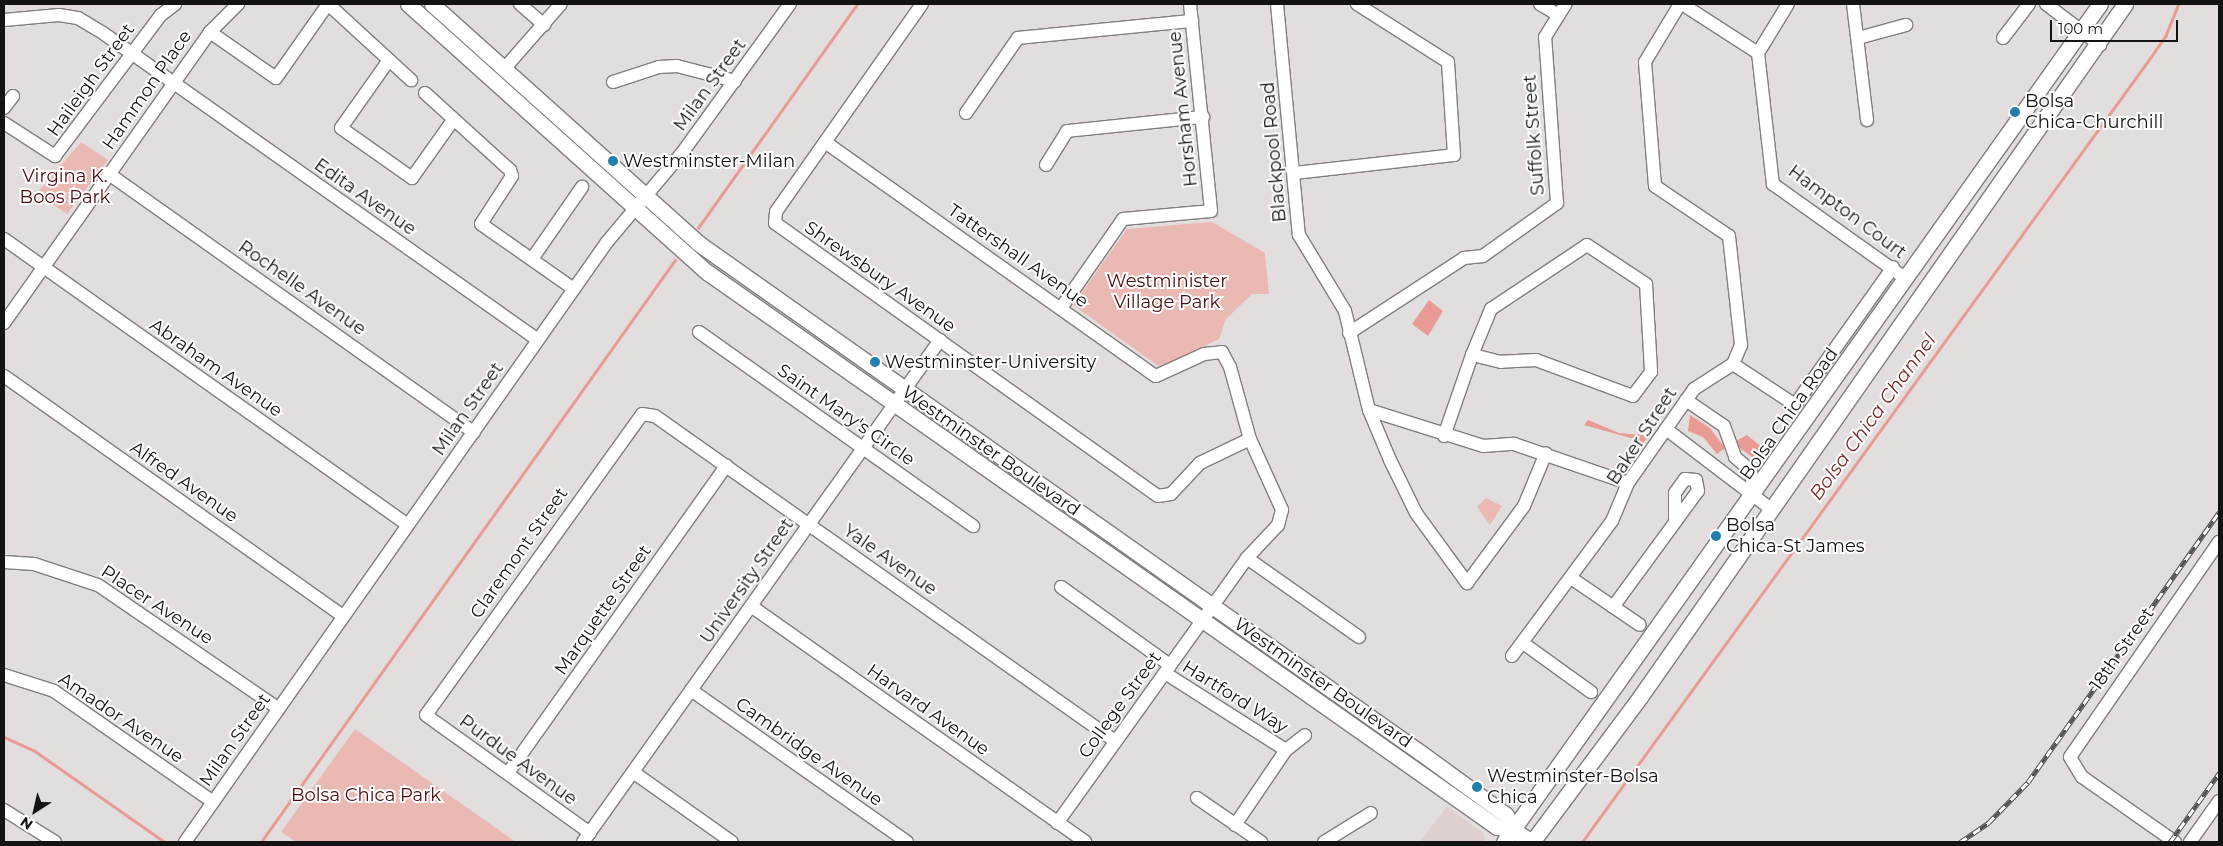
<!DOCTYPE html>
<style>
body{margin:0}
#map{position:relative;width:2223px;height:846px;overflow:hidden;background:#e3dede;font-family:Montserrat,sans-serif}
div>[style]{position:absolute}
.built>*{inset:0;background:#ded0cf}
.green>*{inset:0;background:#eab9b4}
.water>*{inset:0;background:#e89b95}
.stream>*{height:2.5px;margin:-1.25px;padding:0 1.25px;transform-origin:1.25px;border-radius:1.25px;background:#e89b95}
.roads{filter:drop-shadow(1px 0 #827e7e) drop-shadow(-1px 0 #827e7e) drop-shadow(0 1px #827e7e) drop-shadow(0 -1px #827e7e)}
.minor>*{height:12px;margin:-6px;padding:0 6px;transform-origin:6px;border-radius:6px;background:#fff}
.major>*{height:15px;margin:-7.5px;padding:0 7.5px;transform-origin:7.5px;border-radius:7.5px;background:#fff}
.rail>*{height:4.5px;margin-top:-2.25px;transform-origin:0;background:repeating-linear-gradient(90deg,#fff 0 8px,#555353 0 16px);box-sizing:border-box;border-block:1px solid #555353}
.dots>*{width:14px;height:14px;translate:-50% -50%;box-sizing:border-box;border:2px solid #fff;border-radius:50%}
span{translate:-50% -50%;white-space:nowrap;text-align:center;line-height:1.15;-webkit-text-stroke:4px #fff;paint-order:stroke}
.street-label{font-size:18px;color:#141313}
.poi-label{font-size:18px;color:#141313}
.left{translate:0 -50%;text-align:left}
.park-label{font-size:18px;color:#4f0c0f}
.water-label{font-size:19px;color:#7e2526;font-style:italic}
.frame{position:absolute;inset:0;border:5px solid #141313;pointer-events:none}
.north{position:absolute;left:10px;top:786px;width:50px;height:50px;-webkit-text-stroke:4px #fff;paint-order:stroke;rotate:215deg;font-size:14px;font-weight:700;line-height:20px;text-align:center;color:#141313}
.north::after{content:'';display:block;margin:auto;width:18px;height:22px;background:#141313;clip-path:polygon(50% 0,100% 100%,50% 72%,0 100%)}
.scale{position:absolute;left:2050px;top:20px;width:128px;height:22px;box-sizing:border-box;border:2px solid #141313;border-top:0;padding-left:6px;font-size:15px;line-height:18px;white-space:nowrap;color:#141313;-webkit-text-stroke:4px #fff;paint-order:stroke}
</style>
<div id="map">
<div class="built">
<i style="clip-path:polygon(1447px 806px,1484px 834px,1485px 842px,1420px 842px)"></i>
</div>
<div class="green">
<i style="clip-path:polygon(81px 142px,108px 160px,67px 214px,37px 193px)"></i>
<i style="clip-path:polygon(1212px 222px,1265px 253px,1269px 294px,1252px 294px,1226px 319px,1219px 339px,1160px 367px,1073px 305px,1127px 229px)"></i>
<i style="clip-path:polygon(1486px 498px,1502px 506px,1490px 525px,1477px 507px)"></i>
<i style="clip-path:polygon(355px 729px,516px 842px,296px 842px,281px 832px)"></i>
</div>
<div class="water">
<i style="clip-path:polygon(1429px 300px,1443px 311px,1428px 336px,1412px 324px)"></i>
<i style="clip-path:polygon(1690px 415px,1710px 428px,1725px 448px,1717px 454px,1703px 437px,1688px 431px)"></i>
<i style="clip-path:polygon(1588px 420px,1619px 433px,1643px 435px,1647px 439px,1636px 449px,1638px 440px,1584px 425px)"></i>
<i style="clip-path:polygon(1747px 435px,1764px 449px,1755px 459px,1737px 446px,1736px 441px)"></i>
</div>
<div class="stream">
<i style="left:698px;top:228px;width:275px;rotate:-54.6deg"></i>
<i style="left:4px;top:737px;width:34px;rotate:24deg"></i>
<i style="left:35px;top:751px;width:159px;rotate:35deg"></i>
<i style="left:261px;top:842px;width:714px;rotate:-54.57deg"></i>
<i style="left:1582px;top:842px;width:965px;rotate:-54.07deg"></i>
<i style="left:2148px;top:61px;width:29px;rotate:-55deg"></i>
<i style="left:2165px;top:37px;width:35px;rotate:-68deg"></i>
</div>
<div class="roads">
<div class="minor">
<i style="left:520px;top:4px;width:32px;rotate:41deg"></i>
<i style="left:922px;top:4px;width:254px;rotate:125.1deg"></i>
<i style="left:776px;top:212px;width:11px;rotate:95deg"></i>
<i style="left:775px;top:223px;width:470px;rotate:35.5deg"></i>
<i style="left:1158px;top:496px;width:13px;rotate:-9deg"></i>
<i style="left:1171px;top:494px;width:42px;rotate:-46.9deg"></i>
<i style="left:1200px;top:463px;width:55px;rotate:-25.6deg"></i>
<i style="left:1277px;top:4px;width:232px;rotate:84.6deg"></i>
<i style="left:1299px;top:235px;width:89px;rotate:58.8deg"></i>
<i style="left:1345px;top:311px;width:102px;rotate:76.4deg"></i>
<i style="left:1369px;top:410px;width:54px;rotate:67.2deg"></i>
<i style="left:1390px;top:460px;width:59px;rotate:63.9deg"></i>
<i style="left:1416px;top:513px;width:87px;rotate:53.9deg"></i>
<i style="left:1467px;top:583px;width:96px;rotate:-53.5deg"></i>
<i style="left:1524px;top:506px;width:57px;rotate:-67.5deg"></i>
<i style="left:1540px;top:4px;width:21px;rotate:31deg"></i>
<i style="left:1682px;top:4px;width:90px;rotate:32.8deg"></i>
<i style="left:1758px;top:53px;width:132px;rotate:83.5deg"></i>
<i style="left:1773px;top:184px;width:163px;rotate:35.5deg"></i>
<i style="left:1853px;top:4px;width:117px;rotate:83.1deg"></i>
<i style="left:2046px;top:4px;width:68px;rotate:37.2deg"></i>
<i style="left:4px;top:20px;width:55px;rotate:-5.2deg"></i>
<i style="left:59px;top:15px;width:19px;rotate:9deg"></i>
<i style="left:78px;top:18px;width:29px;rotate:31deg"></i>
<i style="left:103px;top:33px;width:532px;rotate:35.21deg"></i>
<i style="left:210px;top:32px;width:80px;rotate:34.9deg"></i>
<i style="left:276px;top:78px;width:90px;rotate:-54.9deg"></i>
<i style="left:328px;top:4px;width:113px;rotate:42.5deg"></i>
<i style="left:1858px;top:38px;width:50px;rotate:-15.2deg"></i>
<i style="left:2003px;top:38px;width:43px;rotate:-52.6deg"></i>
<i style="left:1758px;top:53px;width:57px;rotate:-58.5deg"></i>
<i style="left:389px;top:60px;width:83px;rotate:125.2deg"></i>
<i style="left:341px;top:128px;width:87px;rotate:35.2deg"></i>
<i style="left:412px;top:178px;width:72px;rotate:-54.6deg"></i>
<i style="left:504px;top:69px;width:86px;rotate:-48.8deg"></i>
<i style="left:613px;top:82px;width:48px;rotate:-18.1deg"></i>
<i style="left:659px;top:67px;width:18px;rotate:-3deg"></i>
<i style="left:677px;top:66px;width:60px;rotate:14.5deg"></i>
<i style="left:425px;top:93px;width:115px;rotate:42.2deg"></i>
<i style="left:510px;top:170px;width:6px;rotate:72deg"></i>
<i style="left:512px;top:176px;width:57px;rotate:122.9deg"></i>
<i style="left:481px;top:224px;width:113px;rotate:35deg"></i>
<i style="left:4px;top:108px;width:15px;rotate:-53deg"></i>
<i style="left:966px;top:113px;width:91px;rotate:-55.3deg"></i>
<i style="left:1018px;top:38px;width:175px;rotate:-5.6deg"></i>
<i style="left:4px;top:123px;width:61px;rotate:32.9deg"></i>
<i style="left:55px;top:156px;width:176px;rotate:-53.1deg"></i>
<i style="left:161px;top:15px;width:18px;rotate:-38deg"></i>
<i style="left:825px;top:142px;width:405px;rotate:35.3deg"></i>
<i style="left:1156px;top:376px;width:53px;rotate:-24.6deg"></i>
<i style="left:1204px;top:354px;width:18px;rotate:-6deg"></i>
<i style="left:1222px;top:352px;width:17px;rotate:62deg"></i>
<i style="left:1230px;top:367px;width:75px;rotate:74.5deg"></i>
<i style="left:1250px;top:439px;width:78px;rotate:65.7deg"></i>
<i style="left:1282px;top:510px;width:16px;rotate:105deg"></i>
<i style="left:1278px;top:525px;width:45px;rotate:133.2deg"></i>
<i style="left:1247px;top:558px;width:326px;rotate:125.6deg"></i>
<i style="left:1046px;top:165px;width:40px;rotate:-58deg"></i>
<i style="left:1067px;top:131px;width:137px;rotate:-5.9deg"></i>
<i style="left:1294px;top:173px;width:161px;rotate:-6.4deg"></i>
<i style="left:1454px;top:155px;width:93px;rotate:-93.7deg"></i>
<i style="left:1448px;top:62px;width:108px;rotate:-147.5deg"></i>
<i style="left:109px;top:174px;width:447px;rotate:35.3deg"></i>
<i style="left:4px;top:239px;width:495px;rotate:35.3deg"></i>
<i style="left:532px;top:259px;width:88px;rotate:-55.2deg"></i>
<i style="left:1061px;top:308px;width:108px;rotate:-55.1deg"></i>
<i style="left:1123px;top:219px;width:88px;rotate:-5.2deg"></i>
<i style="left:1211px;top:211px;width:208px;rotate:-95.8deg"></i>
<i style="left:4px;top:323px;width:357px;rotate:-54.7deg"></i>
<i style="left:210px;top:32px;width:40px;rotate:-45deg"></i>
<i style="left:699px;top:332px;width:336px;rotate:35.3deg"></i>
<i style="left:1349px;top:333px;width:137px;rotate:-33.1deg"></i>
<i style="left:1464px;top:258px;width:19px;rotate:-6deg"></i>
<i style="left:1483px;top:256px;width:91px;rotate:-35.6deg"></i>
<i style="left:1557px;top:203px;width:166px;rotate:-94.1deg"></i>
<i style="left:1545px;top:37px;width:39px;rotate:-58deg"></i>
<i style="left:1733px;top:364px;width:74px;rotate:33.5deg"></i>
<i style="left:1795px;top:405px;width:169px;rotate:-54.6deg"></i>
<i style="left:4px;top:376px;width:415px;rotate:35.3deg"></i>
<i style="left:1686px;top:400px;width:46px;rotate:34.4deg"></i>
<i style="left:1724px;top:426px;width:33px;rotate:70deg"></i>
<i style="left:1735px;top:457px;width:21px;rotate:41deg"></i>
<i style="left:1751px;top:471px;width:26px;rotate:83deg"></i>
<i style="left:1369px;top:410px;width:120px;rotate:17.5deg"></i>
<i style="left:1483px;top:446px;width:31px;rotate:-4deg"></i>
<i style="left:1514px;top:444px;width:120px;rotate:18.9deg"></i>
<i style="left:1666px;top:429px;width:132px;rotate:37.3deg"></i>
<i style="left:1444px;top:436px;width:86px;rotate:-70.9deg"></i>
<i style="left:1472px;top:355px;width:50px;rotate:-67.6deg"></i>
<i style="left:1491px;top:309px;width:115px;rotate:-33.7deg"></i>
<i style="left:1587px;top:245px;width:71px;rotate:33.5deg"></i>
<i style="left:1646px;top:284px;width:88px;rotate:86.7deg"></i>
<i style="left:1651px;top:372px;width:30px;rotate:127deg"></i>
<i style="left:1633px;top:396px;width:103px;rotate:-159.6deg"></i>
<i style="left:1536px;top:360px;width:35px;rotate:177deg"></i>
<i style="left:1501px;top:362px;width:30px;rotate:-166deg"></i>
<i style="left:1247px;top:558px;width:137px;rotate:35.2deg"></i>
<i style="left:4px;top:562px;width:30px;rotate:4deg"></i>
<i style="left:34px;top:564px;width:67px;rotate:18.2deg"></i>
<i style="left:98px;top:585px;width:219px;rotate:34.4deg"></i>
<i style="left:1571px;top:578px;width:83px;rotate:34.3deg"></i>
<i style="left:1061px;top:587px;width:134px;rotate:35.6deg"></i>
<i style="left:751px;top:606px;width:409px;rotate:35.2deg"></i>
<i style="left:1613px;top:607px;width:144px;rotate:-53.8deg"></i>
<i style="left:1698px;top:491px;width:11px;rotate:-100deg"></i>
<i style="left:1696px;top:480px;width:11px;rotate:-175deg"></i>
<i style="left:1685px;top:479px;width:17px;rotate:126deg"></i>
<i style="left:1675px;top:493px;width:25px;rotate:90deg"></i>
<i style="left:1523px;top:643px;width:84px;rotate:35.8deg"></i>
<i style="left:1512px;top:656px;width:168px;rotate:-53.5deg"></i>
<i style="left:1612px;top:521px;width:41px;rotate:-67.2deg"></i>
<i style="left:1628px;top:483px;width:115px;rotate:-54.9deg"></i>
<i style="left:1694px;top:389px;width:46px;rotate:-32.7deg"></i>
<i style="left:1733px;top:364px;width:21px;rotate:-67deg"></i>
<i style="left:1741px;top:345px;width:110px;rotate:-96.3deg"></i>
<i style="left:1729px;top:236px;width:89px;rotate:-146deg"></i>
<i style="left:1655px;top:186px;width:124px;rotate:-94.6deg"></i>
<i style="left:1645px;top:62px;width:68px;rotate:-58.9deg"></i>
<i style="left:1165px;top:673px;width:143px;rotate:32.5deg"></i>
<i style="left:4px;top:675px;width:52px;rotate:17.7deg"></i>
<i style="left:54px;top:691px;width:194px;rotate:34.9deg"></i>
<i style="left:691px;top:690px;width:264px;rotate:35.1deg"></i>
<i style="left:633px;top:772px;width:121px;rotate:35.3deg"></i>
<i style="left:508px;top:773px;width:377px;rotate:-54.6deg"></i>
<i style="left:1197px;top:798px;width:78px;rotate:34.5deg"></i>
<i style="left:4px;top:810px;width:60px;rotate:32.1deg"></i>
<i style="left:1235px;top:825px;width:91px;rotate:-55.8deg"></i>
<i style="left:1286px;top:750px;width:24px;rotate:-38deg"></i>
<i style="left:590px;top:833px;width:202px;rotate:-144.3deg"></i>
<i style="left:426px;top:715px;width:370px;rotate:-54.3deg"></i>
<i style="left:642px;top:414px;width:13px;rotate:9deg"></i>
<i style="left:655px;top:416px;width:563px;rotate:35.24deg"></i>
<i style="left:185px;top:842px;width:734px;rotate:-54.88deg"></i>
<i style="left:607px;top:242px;width:116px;rotate:-49.9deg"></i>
<i style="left:682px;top:153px;width:184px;rotate:-54.1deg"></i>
<i style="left:583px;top:842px;width:616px;rotate:-54.58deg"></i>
<i style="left:1324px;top:842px;width:55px;rotate:-31.7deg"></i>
<i style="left:2175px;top:842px;width:113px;rotate:-145deg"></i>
<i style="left:2082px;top:777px;width:23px;rotate:-121deg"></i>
<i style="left:2070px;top:757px;width:262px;rotate:-55.3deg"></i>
<i style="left:2190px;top:842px;width:50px;rotate:-54.7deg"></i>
</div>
<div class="major">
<i style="left:408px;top:4px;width:402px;rotate:41.9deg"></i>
<i style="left:707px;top:272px;width:965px;rotate:35.09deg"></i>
<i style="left:1497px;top:827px;width:16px;rotate:11deg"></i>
<i style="left:1513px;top:830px;width:22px;rotate:32deg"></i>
<i style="left:432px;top:4px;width:358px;rotate:41.9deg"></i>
<i style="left:698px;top:243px;width:885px;rotate:35.2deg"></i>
<i style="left:1421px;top:753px;width:105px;rotate:36.1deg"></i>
<i style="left:1506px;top:815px;width:17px;rotate:65deg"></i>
<i style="left:1504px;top:842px;width:1028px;rotate:-54.58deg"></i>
<i style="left:1532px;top:842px;width:181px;rotate:-53.3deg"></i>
<i style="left:1640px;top:697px;width:846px;rotate:-55.01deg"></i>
</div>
</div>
<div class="rail">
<i style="left:1960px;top:842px;width:34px;rotate:-34deg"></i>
<i style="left:1988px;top:823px;width:57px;rotate:-45.7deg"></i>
<i style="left:2028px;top:782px;width:331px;rotate:-54.7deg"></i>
<i style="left:2170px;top:842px;width:85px;rotate:-54.6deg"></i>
</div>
<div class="dots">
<i style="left:2015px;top:112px;background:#207fac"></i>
<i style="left:613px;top:161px;background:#207fac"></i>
<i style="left:875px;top:362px;background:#207fac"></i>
<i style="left:1716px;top:536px;background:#207fac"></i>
<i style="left:1477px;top:787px;background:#207fac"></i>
</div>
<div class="street-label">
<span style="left:91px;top:80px;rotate:-54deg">Haileigh Street</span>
<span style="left:710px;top:85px;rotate:-54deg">Milan Street</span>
<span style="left:147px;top:90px;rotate:-55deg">Hammon Place</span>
<span style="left:1183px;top:109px;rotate:-96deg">Horsham Avenue</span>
<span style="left:1534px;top:135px;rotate:-94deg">Suffolk Street</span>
<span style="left:1274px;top:152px;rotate:-95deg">Blackpool Road</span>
<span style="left:365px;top:197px;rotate:35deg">Edita Avenue</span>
<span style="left:1847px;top:212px;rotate:37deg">Hampton Court</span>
<span style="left:1018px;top:256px;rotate:35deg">Tattershall Avenue</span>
<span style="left:880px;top:277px;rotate:35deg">Shrewsbury Avenue</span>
<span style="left:302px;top:288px;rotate:35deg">Rochelle Avenue</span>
<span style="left:216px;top:368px;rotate:35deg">Abraham Avenue</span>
<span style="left:468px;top:409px;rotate:-55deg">Milan Street</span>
<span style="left:1789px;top:414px;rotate:-55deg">Bolsa Chica Road</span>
<span style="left:846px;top:415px;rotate:35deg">Saint Mary's Circle</span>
<span style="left:1642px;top:436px;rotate:-57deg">Baker Street</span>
<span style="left:991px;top:451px;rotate:35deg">Westminster Boulevard</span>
<span style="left:184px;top:482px;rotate:35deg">Alfred Avenue</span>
<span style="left:519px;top:553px;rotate:-55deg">Claremont Street</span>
<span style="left:890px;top:560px;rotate:35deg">Yale Avenue</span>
<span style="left:747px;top:581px;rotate:-55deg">University Street</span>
<span style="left:157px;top:605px;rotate:33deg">Placer Avenue</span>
<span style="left:603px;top:610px;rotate:-55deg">Marquette Street</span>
<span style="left:2122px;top:649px;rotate:-55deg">18th Street</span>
<span style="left:1323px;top:683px;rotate:35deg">Westminster Boulevard</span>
<span style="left:1235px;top:697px;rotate:32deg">Hartford Way</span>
<span style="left:1120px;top:705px;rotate:-54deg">College Street</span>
<span style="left:928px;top:710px;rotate:35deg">Harvard Avenue</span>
<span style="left:121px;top:718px;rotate:34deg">Amador Avenue</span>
<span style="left:235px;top:740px;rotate:-55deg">Milan Street</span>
<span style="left:809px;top:752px;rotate:35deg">Cambridge Avenue</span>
<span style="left:518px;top:760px;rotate:36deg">Purdue Avenue</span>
</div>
<div class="poi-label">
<span class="left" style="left:2025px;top:112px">Bolsa<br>Chica-Churchill</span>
<span class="left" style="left:623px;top:161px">Westminster-Milan</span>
<span class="left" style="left:885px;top:362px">Westminster-University</span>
<span class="left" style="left:1726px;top:536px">Bolsa<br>Chica-St James</span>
<span class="left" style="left:1487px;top:787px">Westminster-Bolsa<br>Chica</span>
</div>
<div class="park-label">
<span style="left:65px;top:187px">Virgina K.<br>Boos Park</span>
<span style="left:1167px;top:292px">Westminister<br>Village Park</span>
<span style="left:366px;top:795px">Bolsa Chica Park</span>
</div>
<div class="water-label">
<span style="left:1873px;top:417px;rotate:-54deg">Bolsa Chica Channel</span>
</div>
<div class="frame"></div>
<div class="north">N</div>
<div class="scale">100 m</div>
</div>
